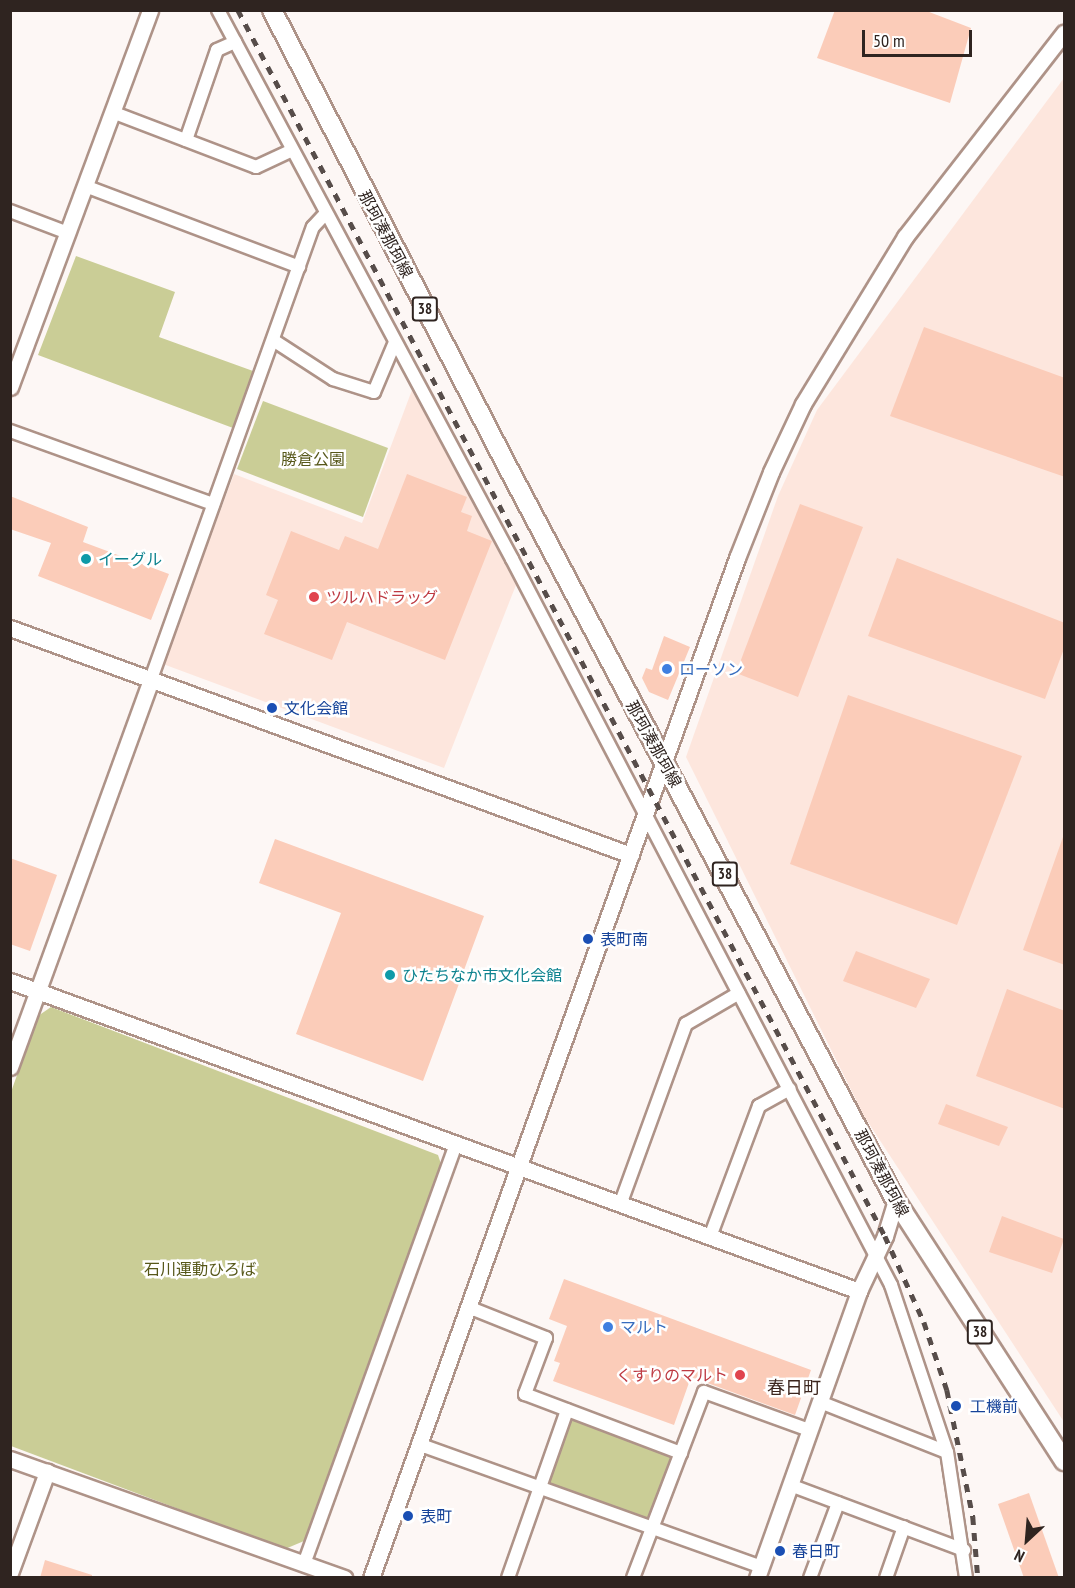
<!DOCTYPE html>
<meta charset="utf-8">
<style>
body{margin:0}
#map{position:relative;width:1075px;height:1588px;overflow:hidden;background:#fdf7f5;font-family:"PT Sans Narrow","Noto Sans JP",sans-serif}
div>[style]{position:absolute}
.built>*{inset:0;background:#fde6dd}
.green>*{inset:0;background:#cacd96}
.building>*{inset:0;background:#fbccb9}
.roads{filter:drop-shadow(2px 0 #ae9388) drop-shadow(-2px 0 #ae9388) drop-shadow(0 2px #ae9388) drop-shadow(0 -2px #ae9388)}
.minor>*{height:12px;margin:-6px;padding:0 6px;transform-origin:6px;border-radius:6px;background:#fff}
.tertiary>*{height:15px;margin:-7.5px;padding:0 7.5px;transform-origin:7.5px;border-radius:7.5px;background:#fff}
.primary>*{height:18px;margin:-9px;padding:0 9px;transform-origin:9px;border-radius:9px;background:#fff}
.rail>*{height:4.5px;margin-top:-2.25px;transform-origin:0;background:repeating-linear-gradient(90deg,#574d4a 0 8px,transparent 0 16px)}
.dots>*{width:16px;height:16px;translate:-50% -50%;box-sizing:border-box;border:3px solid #fff;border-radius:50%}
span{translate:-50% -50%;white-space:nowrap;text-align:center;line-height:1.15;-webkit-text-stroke:5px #fff;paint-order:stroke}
.shield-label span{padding:2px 4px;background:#fff;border:2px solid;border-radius:4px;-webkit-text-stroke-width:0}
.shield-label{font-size:15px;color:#2f2420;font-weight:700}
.street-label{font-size:16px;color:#2f2420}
.park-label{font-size:16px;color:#57581a}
.culture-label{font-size:16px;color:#0d838f}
.left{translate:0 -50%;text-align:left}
.health-label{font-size:16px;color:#be3a42}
.right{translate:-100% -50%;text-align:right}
.shop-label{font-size:16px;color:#366cbe}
.transit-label{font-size:16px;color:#164399}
.neighbourhood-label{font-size:18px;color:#3b251d}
.frame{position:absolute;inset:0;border:12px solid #2f2420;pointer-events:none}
.north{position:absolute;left:997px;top:1510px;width:60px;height:60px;-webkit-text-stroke:4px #fff;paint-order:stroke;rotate:206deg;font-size:16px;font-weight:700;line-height:24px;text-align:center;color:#2f2420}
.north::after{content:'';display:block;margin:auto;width:21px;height:27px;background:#2f2420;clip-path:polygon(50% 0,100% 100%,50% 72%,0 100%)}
.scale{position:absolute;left:862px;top:30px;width:110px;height:27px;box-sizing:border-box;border:3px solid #2f2420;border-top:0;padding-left:8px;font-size:18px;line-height:21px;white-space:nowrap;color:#2f2420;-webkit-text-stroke:4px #fff;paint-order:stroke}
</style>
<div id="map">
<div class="built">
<i style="clip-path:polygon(1064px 78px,1064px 1422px,864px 1116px,686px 757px,778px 496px,817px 410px)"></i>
<i style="clip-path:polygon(412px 390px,516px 585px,444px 768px,163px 664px,234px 474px,362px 523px)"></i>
</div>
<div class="green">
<i style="clip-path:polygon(76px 256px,175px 292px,159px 337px,253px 371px,233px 428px,38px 355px)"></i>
<i style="clip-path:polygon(263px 401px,388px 448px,363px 517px,237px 469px)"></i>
<i style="clip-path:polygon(51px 1007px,438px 1155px,441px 1164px,304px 1541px,285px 1549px,11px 1446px,11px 1092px,38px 1016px)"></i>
<i style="clip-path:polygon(567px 1410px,681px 1453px,652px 1530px,539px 1489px)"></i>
</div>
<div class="building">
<i style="clip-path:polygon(835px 10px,924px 10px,971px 28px,950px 103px,817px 58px)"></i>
<i style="clip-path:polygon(924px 327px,1065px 378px,1065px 477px,890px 416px)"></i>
<i style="clip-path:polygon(407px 474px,467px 497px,461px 512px,472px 516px,467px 531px,492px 541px,445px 660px,347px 622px,332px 660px,264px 634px,278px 600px,266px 595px,291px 531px,339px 550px,345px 536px,378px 549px)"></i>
<i style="clip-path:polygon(10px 496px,88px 527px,83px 542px,169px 574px,151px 620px,38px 576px,51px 543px,10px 529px)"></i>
<i style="clip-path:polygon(800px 504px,863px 527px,798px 697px,736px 673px)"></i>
<i style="clip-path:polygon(897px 558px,1065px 623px,1065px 646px,1045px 699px,868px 636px)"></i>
<i style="clip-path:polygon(664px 636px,690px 647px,668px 700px,649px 692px,642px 678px,646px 668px,652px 670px)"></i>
<i style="clip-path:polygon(848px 695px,1022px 756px,957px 925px,790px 864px)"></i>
<i style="clip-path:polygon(1063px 837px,1065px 837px,1065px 965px,1023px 950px)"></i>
<i style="clip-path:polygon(275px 839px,484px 916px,423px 1081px,296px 1034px,341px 913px,259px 883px)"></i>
<i style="clip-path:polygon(10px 858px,57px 875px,30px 951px,10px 944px)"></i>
<i style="clip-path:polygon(856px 951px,930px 979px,916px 1008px,843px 981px)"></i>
<i style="clip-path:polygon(1007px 989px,1065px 1011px,1065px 1109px,976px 1076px)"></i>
<i style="clip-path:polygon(946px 1104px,1008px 1127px,999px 1146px,938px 1124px)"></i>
<i style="clip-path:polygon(1002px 1216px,1064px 1239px,1052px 1273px,989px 1252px)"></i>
<i style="clip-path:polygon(564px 1279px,811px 1370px,795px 1415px,691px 1377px,674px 1425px,553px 1381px,560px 1363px,554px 1361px,567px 1326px,549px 1319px)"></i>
<i style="clip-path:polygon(1029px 1493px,1059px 1578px,1024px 1578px,998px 1504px)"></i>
<i style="clip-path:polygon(45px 1560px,92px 1575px,92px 1578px,40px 1578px)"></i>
</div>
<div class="roads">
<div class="minor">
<i style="left:218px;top:10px;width:623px;rotate:61.83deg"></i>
<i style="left:512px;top:559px;width:819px;rotate:62.43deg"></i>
<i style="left:891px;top:1285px;width:176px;rotate:71.5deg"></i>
<i style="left:947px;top:1452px;width:127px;rotate:81.4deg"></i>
<i style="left:112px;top:112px;width:154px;rotate:20.9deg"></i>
<i style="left:256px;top:167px;width:40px;rotate:-25deg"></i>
<i style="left:186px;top:140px;width:95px;rotate:-71deg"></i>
<i style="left:217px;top:50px;width:20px;rotate:-24deg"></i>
<i style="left:85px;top:186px;width:229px;rotate:20.7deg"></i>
<i style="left:10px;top:211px;width:62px;rotate:20.8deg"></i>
<i style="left:273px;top:340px;width:72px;rotate:33deg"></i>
<i style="left:333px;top:379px;width:43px;rotate:17.6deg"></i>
<i style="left:374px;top:392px;width:54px;rotate:-67.2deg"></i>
<i style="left:10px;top:431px;width:216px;rotate:19.8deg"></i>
<i style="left:151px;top:679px;width:480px;rotate:-70.3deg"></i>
<i style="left:313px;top:227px;width:19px;rotate:-47deg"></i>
<i style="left:620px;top:1205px;width:193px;rotate:-70deg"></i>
<i style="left:686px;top:1024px;width:61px;rotate:-30.3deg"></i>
<i style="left:710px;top:1237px;width:140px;rotate:-69.5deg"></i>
<i style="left:759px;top:1106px;width:35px;rotate:-29deg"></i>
<i style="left:468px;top:1307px;width:84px;rotate:21.7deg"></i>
<i style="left:546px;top:1338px;width:60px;rotate:110.6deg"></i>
<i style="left:525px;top:1394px;width:167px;rotate:20.7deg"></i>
<i style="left:820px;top:1402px;width:136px;rotate:21.5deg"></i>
<i style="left:418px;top:1444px;width:364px;rotate:19.7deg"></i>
<i style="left:790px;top:1485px;width:186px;rotate:20.5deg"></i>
<i style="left:304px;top:1564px;width:444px;rotate:-70.1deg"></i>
<i style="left:508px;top:1578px;width:178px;rotate:-70.6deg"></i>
<i style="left:633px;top:1578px;width:199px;rotate:-69.1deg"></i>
<i style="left:704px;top:1392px;width:112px;rotate:19.9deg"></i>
<i style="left:810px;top:1578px;width:80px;rotate:-69.5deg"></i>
<i style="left:886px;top:1578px;width:54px;rotate:-70.6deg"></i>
</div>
<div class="tertiary">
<i style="left:10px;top:387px;width:402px;rotate:-69.6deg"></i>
<i style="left:10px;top:628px;width:661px;rotate:20.08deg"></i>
<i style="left:10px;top:981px;width:904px;rotate:20.06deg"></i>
<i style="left:10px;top:1067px;width:413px;rotate:-70deg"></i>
<i style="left:10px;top:1459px;width:355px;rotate:19.6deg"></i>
<i style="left:10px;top:1573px;width:108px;rotate:-69.9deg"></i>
<i style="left:371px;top:1578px;width:1084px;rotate:-70.26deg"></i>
<i style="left:737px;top:558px;width:92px;rotate:-68.4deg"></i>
<i style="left:771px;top:472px;width:75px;rotate:-64.8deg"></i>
<i style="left:803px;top:404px;width:196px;rotate:-58.6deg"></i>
<i style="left:905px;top:237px;width:259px;rotate:-52.1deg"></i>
<i style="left:757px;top:1578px;width:305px;rotate:-70.4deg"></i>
<i style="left:859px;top:1291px;width:61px;rotate:-64.7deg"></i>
<i style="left:885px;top:1236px;width:37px;rotate:-73deg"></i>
</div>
<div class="primary">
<i style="left:272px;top:10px;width:509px;rotate:62.73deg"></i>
<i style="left:505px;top:462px;width:836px;rotate:62.12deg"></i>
<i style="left:896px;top:1201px;width:310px;rotate:57.1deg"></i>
</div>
</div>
<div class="rail">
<i style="left:238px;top:10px;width:1386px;rotate:62.18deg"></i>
<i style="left:885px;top:1236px;width:94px;rotate:65.6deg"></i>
<i style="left:924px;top:1322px;width:72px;rotate:71.3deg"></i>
<i style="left:947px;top:1390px;width:130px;rotate:78.4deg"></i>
<i style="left:973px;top:1517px;width:61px;rotate:85.3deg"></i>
</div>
<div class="dots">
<i style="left:86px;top:559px;background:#0f9aa8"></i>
<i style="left:314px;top:597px;background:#e0444e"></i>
<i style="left:667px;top:669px;background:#3f7fe0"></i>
<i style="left:272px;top:708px;background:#1a4fb4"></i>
<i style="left:588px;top:939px;background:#1a4fb4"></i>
<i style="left:390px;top:975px;background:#0f9aa8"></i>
<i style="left:608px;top:1327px;background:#3f7fe0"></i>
<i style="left:740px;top:1375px;background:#e0444e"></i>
<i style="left:956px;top:1406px;background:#1a4fb4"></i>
<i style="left:408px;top:1516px;background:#1a4fb4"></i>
<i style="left:780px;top:1551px;background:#1a4fb4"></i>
</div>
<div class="shield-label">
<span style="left:425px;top:309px">38</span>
<span style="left:725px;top:874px">38</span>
<span style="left:980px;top:1332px">38</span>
</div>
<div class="street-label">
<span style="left:386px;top:234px;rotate:62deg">那珂湊那珂線</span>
<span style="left:654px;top:744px;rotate:61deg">那珂湊那珂線</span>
<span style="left:882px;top:1173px;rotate:62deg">那珂湊那珂線</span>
</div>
<div class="park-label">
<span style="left:313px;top:459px">勝倉公園</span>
<span style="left:200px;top:1269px">石川運動ひろば</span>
</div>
<div class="culture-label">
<span class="left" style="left:98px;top:559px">イーグル</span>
<span class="left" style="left:402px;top:975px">ひたちなか市文化会館</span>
</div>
<div class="health-label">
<span class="left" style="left:326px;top:597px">ツルハドラッグ</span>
<span class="right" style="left:728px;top:1375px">くすりのマルト</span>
</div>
<div class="shop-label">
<span class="left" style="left:679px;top:669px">ローソン</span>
<span class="left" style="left:620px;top:1327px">マルト</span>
</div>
<div class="transit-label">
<span class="left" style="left:284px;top:708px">文化会館</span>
<span class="left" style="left:600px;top:939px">表町南</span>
<span class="left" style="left:970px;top:1406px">工機前</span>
<span class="left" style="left:420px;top:1516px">表町</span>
<span class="left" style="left:792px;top:1551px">春日町</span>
</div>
<div class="neighbourhood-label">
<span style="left:794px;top:1388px">春日町</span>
</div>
<div class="frame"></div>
<div class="north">N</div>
<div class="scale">50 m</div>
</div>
